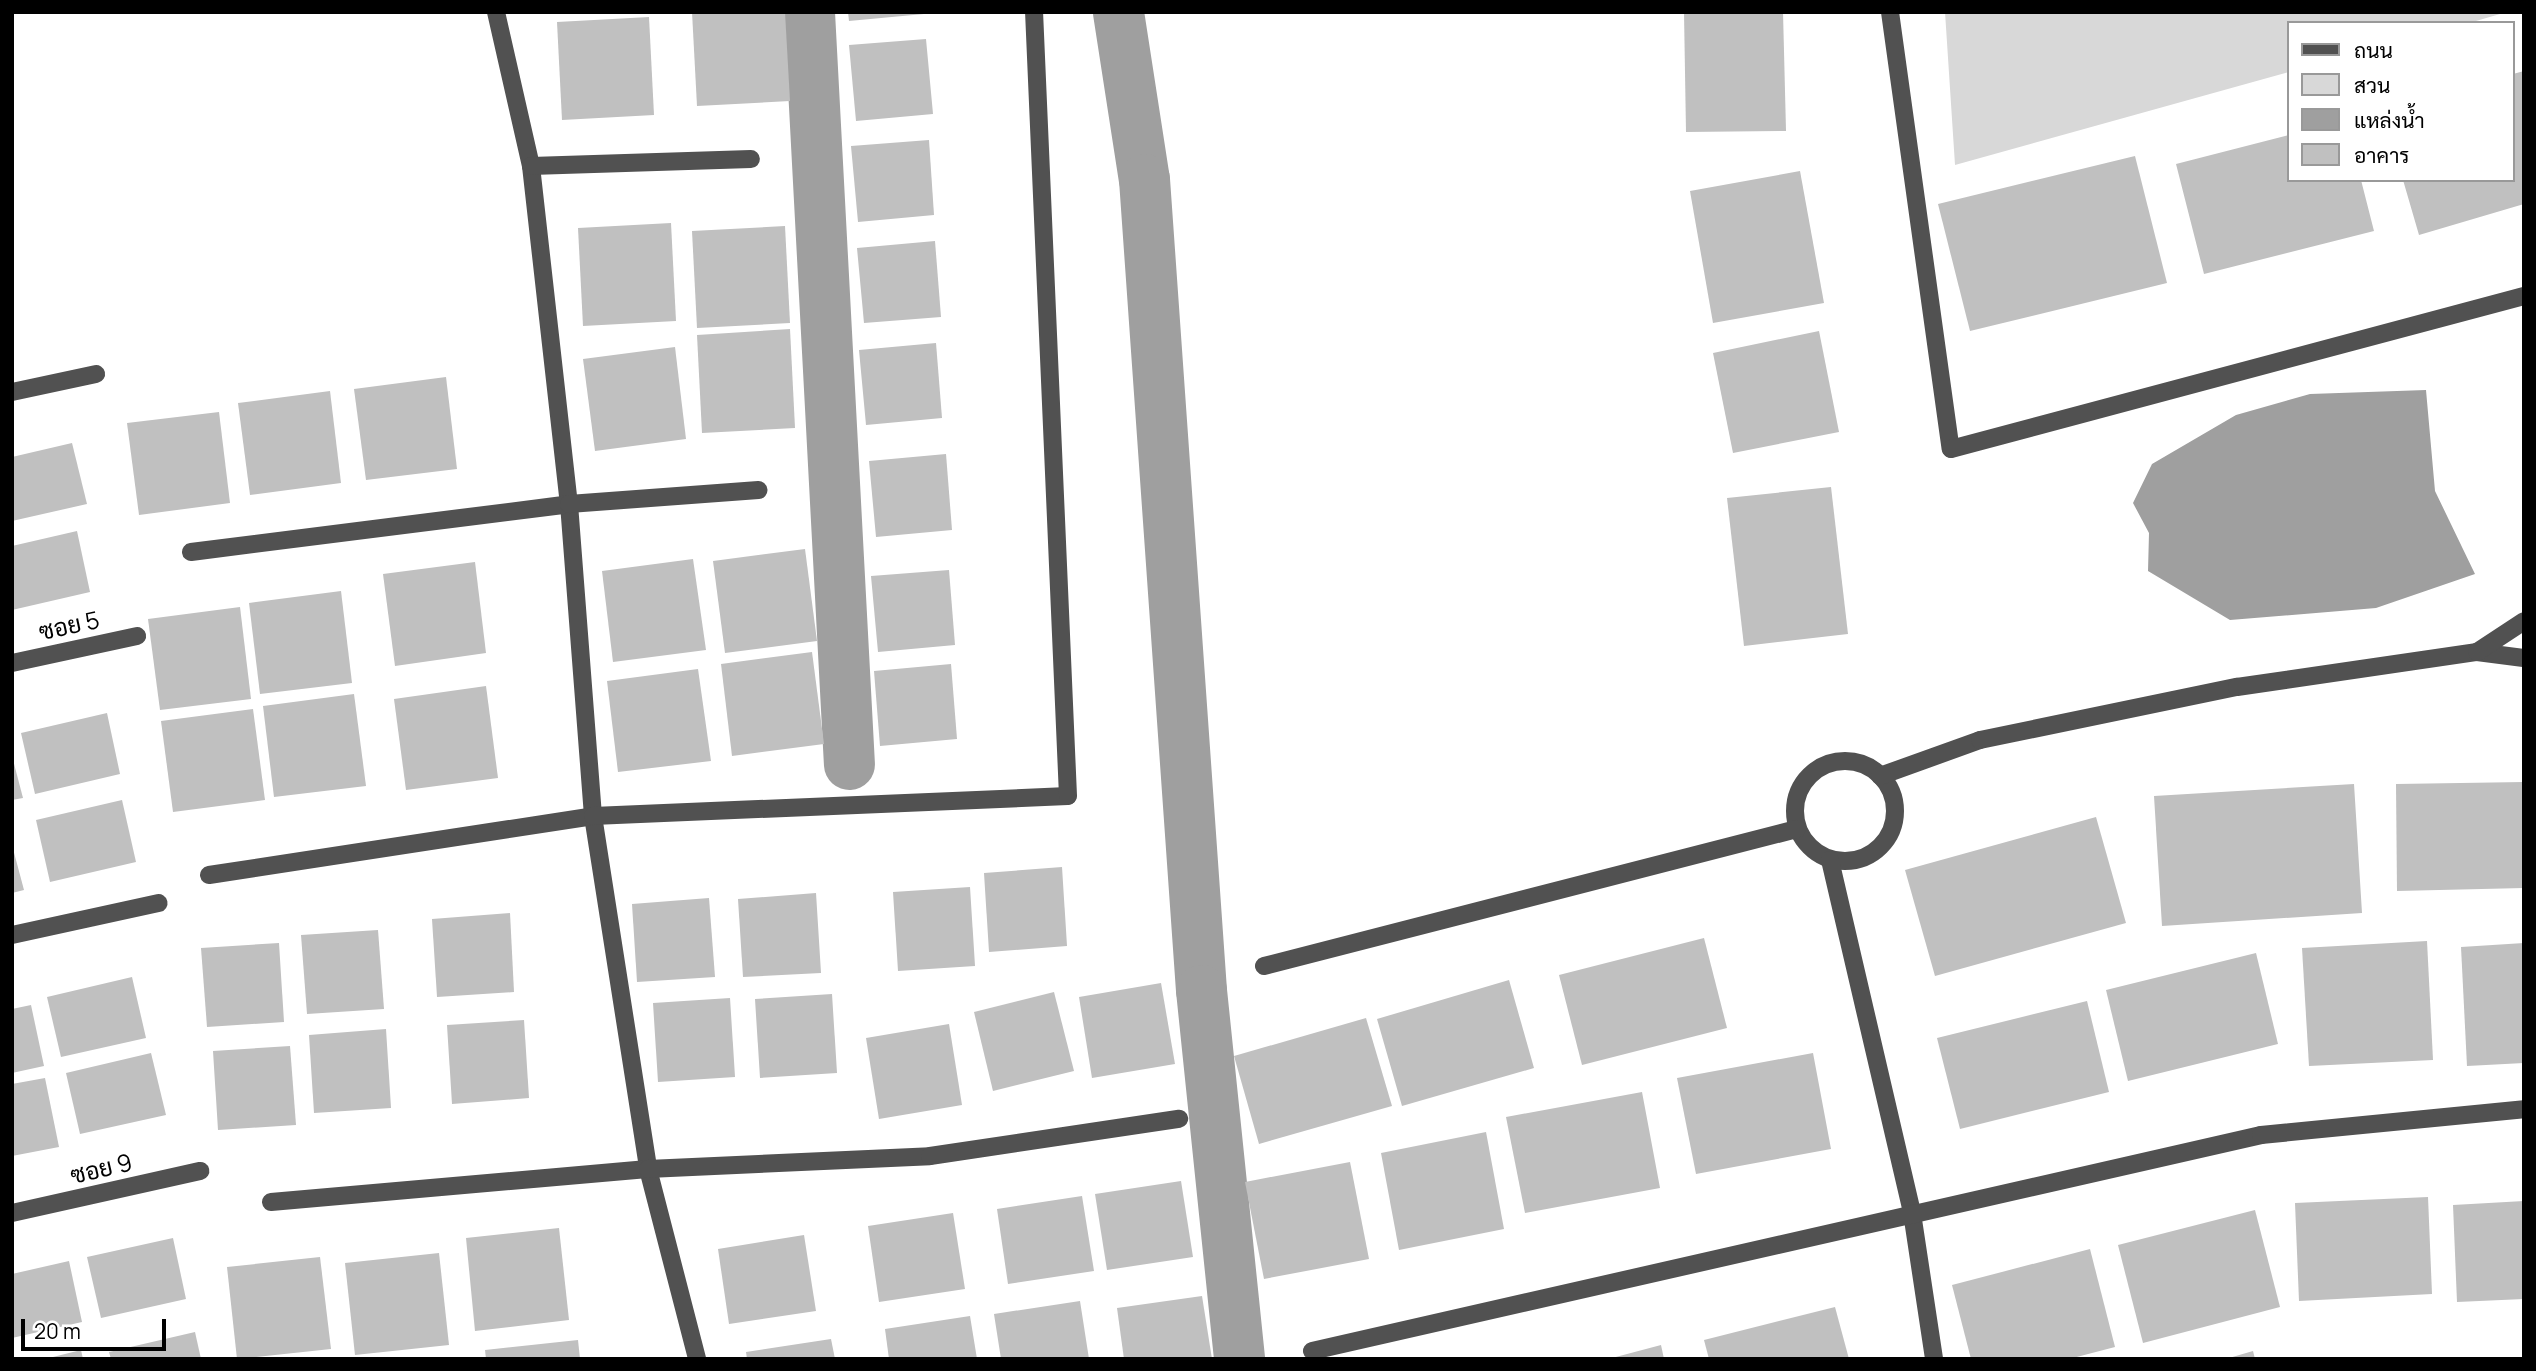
<!DOCTYPE html>
<meta charset="utf-8">
<style>
body{margin:0}
#map{position:relative;width:2536px;height:1371px;overflow:hidden;background:#fff;font-family:Manrope,Sarabun,sans-serif}
div>[style]{position:absolute}
.green>*{inset:0;background:#d8d8d8}
.water>*{inset:0;background:#9f9f9f}
.canal>*{height:51px;margin:-25.5px;padding:0 25.5px;transform-origin:25.5px;border-radius:25.5px;background:#9f9f9f}
.building>*{inset:0;background:#c0c0c0}
.minor>*{height:18px;margin:-9px;padding:0 9px;transform-origin:9px;border-radius:9px;background:#515151}
.minor>.ring{margin:-9px;padding:0;box-sizing:content-box;background:none;border:18px solid #515151;border-radius:50%}
span{translate:-50% -50%;white-space:nowrap;text-align:center;line-height:1.15;-webkit-text-stroke:5px #fff;paint-order:stroke}
.street-label{font-size:24px;color:#000}
.frame{position:absolute;inset:0;border:14px solid #000;pointer-events:none}
.legend{position:absolute;left:2287px;top:21px;width:228px;height:161px;box-sizing:border-box;background:#fff;border:2px solid #999;margin:0;padding:9px 12px;list-style:none;font-size:21px;color:#000}
.legend li{display:flex;align-items:center;gap:14px;height:35px}
.legend b{width:35px;border:2px solid #999}
.scale{position:absolute;left:21px;top:1319px;width:145px;height:32px;box-sizing:border-box;border:4px solid #000;border-top:0;padding-left:9px;font-size:21px;line-height:24px;white-space:nowrap;color:#000;-webkit-text-stroke:5px #fff;paint-order:stroke}
</style>
<div id="map">
<div class="green">
<i style="clip-path:polygon(1945px 12px,2507px 12px,2469px 23px,2289px 23px,2289px 72px,1955px 165px)"></i>
</div>
<div class="water">
<i style="clip-path:polygon(2426px 390px,2435px 491px,2475px 574px,2376px 608px,2230px 620px,2148px 571px,2149px 533px,2133px 503px,2152px 464px,2236px 415px,2310px 394px)"></i>
</div>
<div class="canal">
<i style="left:809px;top:12px;width:753px;rotate:86.96deg"></i>
<i style="left:1118px;top:12px;width:169px;rotate:81.2deg"></i>
<i style="left:1144px;top:179px;width:813px;rotate:85.98deg"></i>
<i style="left:1201px;top:990px;width:371px;rotate:84.1deg"></i>
</div>
<div class="building">
<i style="clip-path:polygon(692px 12px,785px 12px,790px 101px,697px 106px)"></i>
<i style="clip-path:polygon(848px 12px,924px 12px,924px 14px,849px 21px)"></i>
<i style="clip-path:polygon(1684px 12px,1783px 12px,1786px 131px,1686px 132px)"></i>
<i style="clip-path:polygon(649px 17px,654px 115px,562px 120px,557px 22px)"></i>
<i style="clip-path:polygon(926px 39px,933px 114px,856px 121px,849px 45px)"></i>
<i style="clip-path:polygon(2524px 71px,2524px 204px,2419px 235px,2403px 180px,2513px 180px,2513px 74px)"></i>
<i style="clip-path:polygon(2289px 135px,2289px 180px,2361px 180px,2374px 231px,2204px 274px,2176px 164px)"></i>
<i style="clip-path:polygon(929px 140px,934px 215px,858px 222px,851px 146px)"></i>
<i style="clip-path:polygon(2135px 156px,2167px 283px,1970px 331px,1938px 204px)"></i>
<i style="clip-path:polygon(1800px 171px,1824px 303px,1713px 323px,1690px 191px)"></i>
<i style="clip-path:polygon(671px 223px,676px 321px,583px 326px,578px 228px)"></i>
<i style="clip-path:polygon(785px 226px,790px 323px,697px 328px,692px 231px)"></i>
<i style="clip-path:polygon(935px 241px,941px 317px,864px 323px,857px 248px)"></i>
<i style="clip-path:polygon(790px 329px,795px 428px,702px 433px,697px 335px)"></i>
<i style="clip-path:polygon(1819px 331px,1839px 432px,1733px 453px,1713px 353px)"></i>
<i style="clip-path:polygon(936px 343px,942px 418px,866px 425px,859px 350px)"></i>
<i style="clip-path:polygon(675px 347px,686px 439px,595px 451px,583px 359px)"></i>
<i style="clip-path:polygon(446px 377px,457px 469px,366px 480px,354px 389px)"></i>
<i style="clip-path:polygon(330px 391px,341px 483px,250px 495px,238px 403px)"></i>
<i style="clip-path:polygon(219px 412px,230px 503px,139px 515px,127px 423px)"></i>
<i style="clip-path:polygon(72px 443px,87px 504px,12px 521px,12px 457px)"></i>
<i style="clip-path:polygon(946px 454px,952px 530px,876px 537px,869px 461px)"></i>
<i style="clip-path:polygon(1831px 487px,1848px 634px,1744px 646px,1727px 498px)"></i>
<i style="clip-path:polygon(77px 531px,90px 592px,12px 610px,12px 546px)"></i>
<i style="clip-path:polygon(805px 549px,817px 641px,725px 653px,713px 561px)"></i>
<i style="clip-path:polygon(693px 559px,706px 650px,613px 662px,602px 571px)"></i>
<i style="clip-path:polygon(475px 562px,486px 653px,395px 666px,383px 574px)"></i>
<i style="clip-path:polygon(949px 570px,955px 645px,878px 652px,871px 576px)"></i>
<i style="clip-path:polygon(341px 591px,352px 683px,260px 694px,249px 603px)"></i>
<i style="clip-path:polygon(240px 607px,251px 699px,160px 710px,148px 619px)"></i>
<i style="clip-path:polygon(812px 652px,824px 744px,732px 756px,721px 664px)"></i>
<i style="clip-path:polygon(951px 664px,957px 739px,880px 746px,874px 671px)"></i>
<i style="clip-path:polygon(698px 669px,711px 761px,618px 772px,607px 681px)"></i>
<i style="clip-path:polygon(486px 686px,498px 778px,406px 790px,394px 699px)"></i>
<i style="clip-path:polygon(354px 694px,366px 786px,274px 797px,263px 706px)"></i>
<i style="clip-path:polygon(253px 709px,265px 800px,173px 812px,161px 721px)"></i>
<i style="clip-path:polygon(107px 713px,120px 774px,35px 794px,21px 733px)"></i>
<i style="clip-path:polygon(12px 756px,23px 798px,12px 800px)"></i>
<i style="clip-path:polygon(2524px 782px,2524px 888px,2397px 891px,2396px 784px)"></i>
<i style="clip-path:polygon(2354px 784px,2362px 913px,2162px 926px,2154px 796px)"></i>
<i style="clip-path:polygon(122px 800px,136px 862px,50px 882px,36px 820px)"></i>
<i style="clip-path:polygon(2096px 817px,2126px 923px,1935px 976px,1905px 870px)"></i>
<i style="clip-path:polygon(12px 845px,24px 890px,12px 893px)"></i>
<i style="clip-path:polygon(1062px 867px,1067px 946px,989px 952px,984px 873px)"></i>
<i style="clip-path:polygon(970px 887px,975px 966px,898px 971px,893px 892px)"></i>
<i style="clip-path:polygon(816px 893px,821px 973px,743px 977px,738px 899px)"></i>
<i style="clip-path:polygon(709px 898px,715px 977px,637px 982px,632px 904px)"></i>
<i style="clip-path:polygon(510px 913px,514px 992px,437px 997px,432px 919px)"></i>
<i style="clip-path:polygon(378px 930px,384px 1009px,307px 1014px,301px 935px)"></i>
<i style="clip-path:polygon(1704px 938px,1727px 1028px,1582px 1065px,1559px 975px)"></i>
<i style="clip-path:polygon(2427px 941px,2433px 1060px,2309px 1066px,2302px 948px)"></i>
<i style="clip-path:polygon(279px 943px,284px 1022px,207px 1027px,201px 948px)"></i>
<i style="clip-path:polygon(2524px 943px,2524px 1063px,2467px 1066px,2461px 947px)"></i>
<i style="clip-path:polygon(2256px 953px,2278px 1044px,2128px 1081px,2106px 990px)"></i>
<i style="clip-path:polygon(132px 977px,146px 1038px,61px 1057px,47px 997px)"></i>
<i style="clip-path:polygon(1509px 980px,1534px 1068px,1402px 1106px,1377px 1019px)"></i>
<i style="clip-path:polygon(1161px 983px,1175px 1064px,1092px 1078px,1079px 997px)"></i>
<i style="clip-path:polygon(1054px 992px,1074px 1071px,993px 1091px,974px 1012px)"></i>
<i style="clip-path:polygon(832px 994px,837px 1073px,760px 1078px,755px 999px)"></i>
<i style="clip-path:polygon(730px 998px,735px 1077px,658px 1082px,653px 1003px)"></i>
<i style="clip-path:polygon(2087px 1001px,2109px 1092px,1960px 1129px,1937px 1038px)"></i>
<i style="clip-path:polygon(31px 1005px,44px 1066px,12px 1073px,12px 1009px)"></i>
<i style="clip-path:polygon(1366px 1018px,1392px 1106px,1259px 1144px,1234px 1056px)"></i>
<i style="clip-path:polygon(524px 1020px,529px 1098px,452px 1104px,447px 1025px)"></i>
<i style="clip-path:polygon(949px 1024px,962px 1105px,879px 1119px,866px 1038px)"></i>
<i style="clip-path:polygon(386px 1029px,391px 1108px,314px 1113px,309px 1035px)"></i>
<i style="clip-path:polygon(290px 1046px,296px 1125px,218px 1130px,213px 1051px)"></i>
<i style="clip-path:polygon(151px 1053px,166px 1115px,80px 1134px,66px 1073px)"></i>
<i style="clip-path:polygon(1813px 1053px,1831px 1149px,1696px 1174px,1677px 1078px)"></i>
<i style="clip-path:polygon(45px 1078px,59px 1147px,12px 1156px,12px 1084px)"></i>
<i style="clip-path:polygon(1642px 1092px,1660px 1188px,1525px 1213px,1506px 1117px)"></i>
<i style="clip-path:polygon(1486px 1132px,1504px 1229px,1399px 1250px,1381px 1153px)"></i>
<i style="clip-path:polygon(1350px 1162px,1369px 1259px,1264px 1279px,1245px 1182px)"></i>
<i style="clip-path:polygon(1181px 1181px,1193px 1257px,1107px 1270px,1095px 1194px)"></i>
<i style="clip-path:polygon(1082px 1196px,1094px 1271px,1008px 1284px,997px 1209px)"></i>
<i style="clip-path:polygon(2428px 1197px,2432px 1294px,2299px 1301px,2295px 1203px)"></i>
<i style="clip-path:polygon(2524px 1201px,2524px 1299px,2457px 1302px,2453px 1205px)"></i>
<i style="clip-path:polygon(2255px 1210px,2280px 1307px,2143px 1343px,2118px 1245px)"></i>
<i style="clip-path:polygon(953px 1213px,965px 1289px,879px 1302px,868px 1226px)"></i>
<i style="clip-path:polygon(559px 1228px,569px 1320px,475px 1331px,466px 1238px)"></i>
<i style="clip-path:polygon(804px 1235px,816px 1311px,729px 1324px,718px 1249px)"></i>
<i style="clip-path:polygon(173px 1238px,186px 1299px,101px 1318px,87px 1257px)"></i>
<i style="clip-path:polygon(2090px 1249px,2115px 1347px,2069px 1359px,1971px 1359px,1952px 1285px)"></i>
<i style="clip-path:polygon(439px 1253px,449px 1345px,355px 1355px,345px 1263px)"></i>
<i style="clip-path:polygon(320px 1257px,331px 1349px,237px 1359px,227px 1267px)"></i>
<i style="clip-path:polygon(69px 1261px,82px 1322px,12px 1338px,12px 1274px)"></i>
<i style="clip-path:polygon(1202px 1296px,1212px 1359px,1124px 1359px,1117px 1308px)"></i>
<i style="clip-path:polygon(1080px 1301px,1089px 1359px,1001px 1359px,994px 1314px)"></i>
<i style="clip-path:polygon(1835px 1307px,1849px 1359px,1709px 1359px,1704px 1340px)"></i>
<i style="clip-path:polygon(970px 1316px,977px 1359px,889px 1359px,885px 1329px)"></i>
<i style="clip-path:polygon(195px 1332px,201px 1359px,111px 1359px,109px 1352px)"></i>
<i style="clip-path:polygon(831px 1339px,835px 1359px,747px 1359px,746px 1352px)"></i>
<i style="clip-path:polygon(578px 1340px,580px 1359px,486px 1359px,485px 1350px)"></i>
<i style="clip-path:polygon(1661px 1345px,1664px 1359px,1612px 1359px,1612px 1358px)"></i>
<i style="clip-path:polygon(81px 1350px,83px 1359px,50px 1359px,49px 1358px)"></i>
<i style="clip-path:polygon(2253px 1351px,2255px 1359px,2229px 1359px,2229px 1358px)"></i>
</div>
<div class="minor">
<i style="left:496px;top:12px;width:158px;rotate:77.2deg"></i>
<i style="left:531px;top:166px;width:340px;rotate:83.6deg"></i>
<i style="left:569px;top:504px;width:313px;rotate:85.6deg"></i>
<i style="left:593px;top:816px;width:357px;rotate:81.1deg"></i>
<i style="left:648px;top:1169px;width:196px;rotate:75.5deg"></i>
<i style="left:1890px;top:12px;width:441px;rotate:82.1deg"></i>
<i style="left:1951px;top:449px;width:593px;rotate:-14.95deg"></i>
<i style="left:531px;top:166px;width:220px;rotate:-1.8deg"></i>
<i style="left:12px;top:392px;width:86px;rotate:-12.1deg"></i>
<i style="left:191px;top:552px;width:381px;rotate:-7.2deg"></i>
<i style="left:569px;top:504px;width:190px;rotate:-4.2deg"></i>
<i style="left:2477px;top:652px;width:47px;rotate:7.3deg"></i>
<i style="left:12px;top:663px;width:128px;rotate:-12.2deg"></i>
<i class="ring" style="left:1795px;top:761px;width:82px;height:82px"></i>
<i style="left:1880px;top:776px;width:106px;rotate:-19.8deg"></i>
<i style="left:1980px;top:740px;width:262px;rotate:-11.7deg"></i>
<i style="left:2237px;top:687px;width:243px;rotate:-8.3deg"></i>
<i style="left:2477px;top:652px;width:56px;rotate:-33.4deg"></i>
<i style="left:1830px;top:860px;width:362px;rotate:76.9deg"></i>
<i style="left:1912px;top:1213px;width:148px;rotate:81.4deg"></i>
<i style="left:209px;top:875px;width:389px;rotate:-8.7deg"></i>
<i style="left:593px;top:816px;width:475px;rotate:-2.4deg"></i>
<i style="left:1068px;top:796px;width:785px;rotate:-92.48deg"></i>
<i style="left:12px;top:935px;width:150px;rotate:-12.3deg"></i>
<i style="left:1264px;top:966px;width:550px;rotate:-14.42deg"></i>
<i style="left:271px;top:1202px;width:378px;rotate:-5deg"></i>
<i style="left:648px;top:1169px;width:282px;rotate:-2.6deg"></i>
<i style="left:930px;top:1156px;width:252px;rotate:-8.5deg"></i>
<i style="left:12px;top:1213px;width:193px;rotate:-12.6deg"></i>
<i style="left:1312px;top:1351px;width:973px;rotate:-12.82deg"></i>
<i style="left:2261px;top:1135px;width:264px;rotate:-5.6deg"></i>
</div>
<div class="street-label">
<span style="left:69px;top:625px;rotate:-12deg">ซอย 5</span>
<span style="left:101px;top:1168px;rotate:-13deg">ซอย 9</span>
</div>
<div class="frame"></div>
<ul class="legend">
<li><b style="height:9px;background:#515151"></b>ถนน</li>
<li><b style="height:19px;background:#d8d8d8"></b>สวน</li>
<li><b style="height:19px;background:#9f9f9f"></b>แหล่งน้ำ</li>
<li><b style="height:19px;background:#c0c0c0"></b>อาคาร</li>
</ul>
<div class="scale">20 m</div>
</div>
